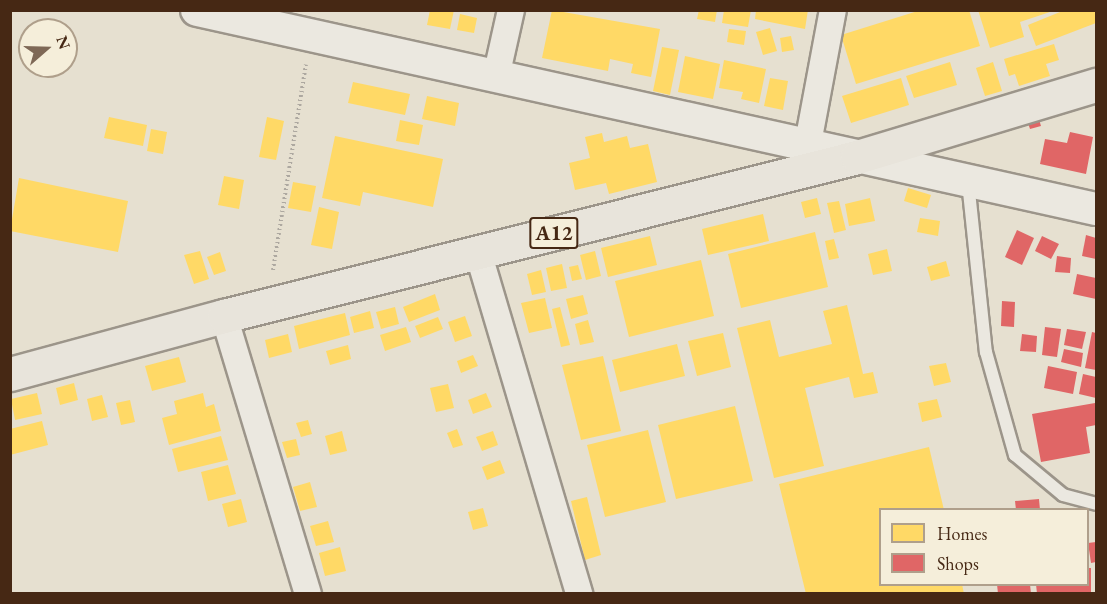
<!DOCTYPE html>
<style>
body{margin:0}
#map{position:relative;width:1107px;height:604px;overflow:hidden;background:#e6e0d0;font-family:"EB Garamond",serif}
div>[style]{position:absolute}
.homes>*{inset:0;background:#ffd966}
.shops>*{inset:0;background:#e06666}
.path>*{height:4px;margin-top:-2px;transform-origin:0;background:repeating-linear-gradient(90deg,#ada8a0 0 1.5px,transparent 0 4.5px)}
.roads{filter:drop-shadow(2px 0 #9c958a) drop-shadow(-2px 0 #9c958a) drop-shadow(0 2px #9c958a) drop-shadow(0 -2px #9c958a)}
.service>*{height:12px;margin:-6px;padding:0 6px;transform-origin:6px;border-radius:6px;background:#ebe8e0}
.minor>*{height:26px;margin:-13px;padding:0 13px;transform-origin:13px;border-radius:13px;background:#ebe8e0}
.tertiary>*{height:32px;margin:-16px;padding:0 16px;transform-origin:16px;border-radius:16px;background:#ebe8e0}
.primary>*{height:33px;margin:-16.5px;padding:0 16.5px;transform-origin:16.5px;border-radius:16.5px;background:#e8e4db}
span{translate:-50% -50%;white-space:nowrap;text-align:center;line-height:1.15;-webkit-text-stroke:6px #f5eeda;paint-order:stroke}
.shield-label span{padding:2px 4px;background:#f5eeda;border:2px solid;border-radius:4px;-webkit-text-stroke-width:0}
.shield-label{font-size:21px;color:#462814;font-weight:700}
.frame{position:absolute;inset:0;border:12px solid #462814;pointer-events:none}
.legend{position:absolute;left:879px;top:508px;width:210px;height:78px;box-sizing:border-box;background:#f5eeda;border:2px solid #af9f8b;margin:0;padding:8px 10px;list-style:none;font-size:18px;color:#462814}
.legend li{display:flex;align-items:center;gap:12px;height:30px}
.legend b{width:30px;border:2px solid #af9f8b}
.north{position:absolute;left:18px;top:18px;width:60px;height:60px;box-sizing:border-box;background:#f5eeda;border:2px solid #af9f8b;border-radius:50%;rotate:70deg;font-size:16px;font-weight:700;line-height:24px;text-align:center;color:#462814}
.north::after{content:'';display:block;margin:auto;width:21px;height:27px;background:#7e6856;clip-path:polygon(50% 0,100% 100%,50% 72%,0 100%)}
</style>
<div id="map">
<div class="homes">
<i style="clip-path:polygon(430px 10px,454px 10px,450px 29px,427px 25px)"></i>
<i style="clip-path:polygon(552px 10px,660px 29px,651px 77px,631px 73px,633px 64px,610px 59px,608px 71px,542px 58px)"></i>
<i style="clip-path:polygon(699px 10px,717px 10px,715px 22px,697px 19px)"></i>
<i style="clip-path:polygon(724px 10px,751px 10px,748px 27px,722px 23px)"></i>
<i style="clip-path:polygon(756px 10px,808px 10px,805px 29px,755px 19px)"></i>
<i style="clip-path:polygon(921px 10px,969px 10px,980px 46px,856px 84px,841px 35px)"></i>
<i style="clip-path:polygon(978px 10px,1053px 10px,1053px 11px,1020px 22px,1024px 37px,990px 48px)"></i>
<i style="clip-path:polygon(1065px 10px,1096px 10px,1096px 23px,1036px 46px,1028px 25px)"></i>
<i style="clip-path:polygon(460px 14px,477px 18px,474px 33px,457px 30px)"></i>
<i style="clip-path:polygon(770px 28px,777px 51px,763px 55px,756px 32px)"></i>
<i style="clip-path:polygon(729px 29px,746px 31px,744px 45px,727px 42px)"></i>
<i style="clip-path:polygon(791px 36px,794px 50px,782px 52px,780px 38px)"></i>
<i style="clip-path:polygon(1054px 44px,1059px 60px,1046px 64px,1050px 76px,1019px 86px,1015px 74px,1009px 76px,1004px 59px)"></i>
<i style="clip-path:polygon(662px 47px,679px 50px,670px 95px,653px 91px)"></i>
<i style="clip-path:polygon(685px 56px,720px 64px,713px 99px,678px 92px)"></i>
<i style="clip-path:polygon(724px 60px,766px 69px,759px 103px,741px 99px,743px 92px,719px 88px)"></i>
<i style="clip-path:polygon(950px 62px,957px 85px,914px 98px,906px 76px)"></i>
<i style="clip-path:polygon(993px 62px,1002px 91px,985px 96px,976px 68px)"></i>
<i style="clip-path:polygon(770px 78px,788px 81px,783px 110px,764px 106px)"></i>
<i style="clip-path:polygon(901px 78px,909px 105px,851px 123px,842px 96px)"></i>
<i style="clip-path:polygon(353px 82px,410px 94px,405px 115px,348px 103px)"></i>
<i style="clip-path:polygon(427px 96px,459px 103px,455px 126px,422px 119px)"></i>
<i style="clip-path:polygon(109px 117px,147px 125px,143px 146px,104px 138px)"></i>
<i style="clip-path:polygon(267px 117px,284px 121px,276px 160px,259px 157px)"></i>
<i style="clip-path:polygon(400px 120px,423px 125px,419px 145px,396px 141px)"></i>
<i style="clip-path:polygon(151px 129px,167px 132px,163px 154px,147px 151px)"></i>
<i style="clip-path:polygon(602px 133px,604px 142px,627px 136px,630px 148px,648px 144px,657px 182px,609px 194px,606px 183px,575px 190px,569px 163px,590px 158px,585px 137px)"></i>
<i style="clip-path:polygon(335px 136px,443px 159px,433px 207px,363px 192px,360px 206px,322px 198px)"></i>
<i style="clip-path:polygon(224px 176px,244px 180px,239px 209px,218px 205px)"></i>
<i style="clip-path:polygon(19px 178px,128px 201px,118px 252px,10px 231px)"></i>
<i style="clip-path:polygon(293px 182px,316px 186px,311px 212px,288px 208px)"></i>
<i style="clip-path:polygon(908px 188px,931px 195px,927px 208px,904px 201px)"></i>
<i style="clip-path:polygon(817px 198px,821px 214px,805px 218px,801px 202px)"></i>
<i style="clip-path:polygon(870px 198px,875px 221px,849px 226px,845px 204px)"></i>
<i style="clip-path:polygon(839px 201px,846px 230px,834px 233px,827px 203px)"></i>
<i style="clip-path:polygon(319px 207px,339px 212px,332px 249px,311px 245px)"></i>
<i style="clip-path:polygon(763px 214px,769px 241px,708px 255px,702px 229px)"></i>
<i style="clip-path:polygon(920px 218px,940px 221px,938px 236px,917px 232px)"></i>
<i style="clip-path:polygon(815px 232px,828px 287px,741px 308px,728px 254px)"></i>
<i style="clip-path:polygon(650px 236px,657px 265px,608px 277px,601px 248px)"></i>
<i style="clip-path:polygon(834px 239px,839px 258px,829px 260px,825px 241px)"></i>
<i style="clip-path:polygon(887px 249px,892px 271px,873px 275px,868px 254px)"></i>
<i style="clip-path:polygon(200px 251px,209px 279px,194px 284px,184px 255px)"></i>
<i style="clip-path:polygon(595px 251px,601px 276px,586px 280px,580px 255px)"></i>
<i style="clip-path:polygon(220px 252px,226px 271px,214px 275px,207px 257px)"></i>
<i style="clip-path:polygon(701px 260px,714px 316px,629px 337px,615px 281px)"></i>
<i style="clip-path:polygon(946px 261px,950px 276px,931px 281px,927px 267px)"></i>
<i style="clip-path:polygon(562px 264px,567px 288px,551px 291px,546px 268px)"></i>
<i style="clip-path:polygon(578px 265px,582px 279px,572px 281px,569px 267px)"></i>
<i style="clip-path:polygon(541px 270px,546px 292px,532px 295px,527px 274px)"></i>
<i style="clip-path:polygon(435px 294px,440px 310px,409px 322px,403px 307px)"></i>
<i style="clip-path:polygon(583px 295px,588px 314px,571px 319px,566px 299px)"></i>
<i style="clip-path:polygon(545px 298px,552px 328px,529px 333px,521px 303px)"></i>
<i style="clip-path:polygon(847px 305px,863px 374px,873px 372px,878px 393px,854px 398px,849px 377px,805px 388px,824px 466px,774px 478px,737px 328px,770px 320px,779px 357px,832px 344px,823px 311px)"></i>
<i style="clip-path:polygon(395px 307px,399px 324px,381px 329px,376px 312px)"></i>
<i style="clip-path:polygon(560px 307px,570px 345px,561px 347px,552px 309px)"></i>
<i style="clip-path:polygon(370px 311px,374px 328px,354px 333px,350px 317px)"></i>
<i style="clip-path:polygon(345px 313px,350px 335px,299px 349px,294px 326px)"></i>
<i style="clip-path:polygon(465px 316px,472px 336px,455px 342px,448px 322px)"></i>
<i style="clip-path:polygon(438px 317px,443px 329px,420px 338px,415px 326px)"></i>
<i style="clip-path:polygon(588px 320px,594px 342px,580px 345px,575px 324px)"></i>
<i style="clip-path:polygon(406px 327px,411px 342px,385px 351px,380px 335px)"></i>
<i style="clip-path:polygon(723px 333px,731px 367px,697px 376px,688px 341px)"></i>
<i style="clip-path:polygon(288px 334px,292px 352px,269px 358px,265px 340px)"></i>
<i style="clip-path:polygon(677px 344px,685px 376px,620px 392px,612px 360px)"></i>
<i style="clip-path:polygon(348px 345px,351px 359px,330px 365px,326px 351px)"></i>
<i style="clip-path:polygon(473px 355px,478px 366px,461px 373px,457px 361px)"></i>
<i style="clip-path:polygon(603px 356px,621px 431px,581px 440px,562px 365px)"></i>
<i style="clip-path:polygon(179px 357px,186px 382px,152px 391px,145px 366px)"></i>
<i style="clip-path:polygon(946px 363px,951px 382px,934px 386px,929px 366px)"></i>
<i style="clip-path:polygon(74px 383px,78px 400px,60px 405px,56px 388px)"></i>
<i style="clip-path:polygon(448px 384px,454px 408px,436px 412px,430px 388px)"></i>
<i style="clip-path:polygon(37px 393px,42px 414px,15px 420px,11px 399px)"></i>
<i style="clip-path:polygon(203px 393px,206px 407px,214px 404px,221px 431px,169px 445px,162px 418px,177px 414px,174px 401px)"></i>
<i style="clip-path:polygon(486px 393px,492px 407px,473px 414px,468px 400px)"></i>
<i style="clip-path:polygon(102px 395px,108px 417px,92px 421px,87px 399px)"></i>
<i style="clip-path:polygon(937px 399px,942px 417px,922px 422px,918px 403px)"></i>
<i style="clip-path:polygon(130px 400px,135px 422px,121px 425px,116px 403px)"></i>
<i style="clip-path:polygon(735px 406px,753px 481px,676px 499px,658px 425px)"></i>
<i style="clip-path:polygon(308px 420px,312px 434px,301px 437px,296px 423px)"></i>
<i style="clip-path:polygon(42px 421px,48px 445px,10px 455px,10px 429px)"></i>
<i style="clip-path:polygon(457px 429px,463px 445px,453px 448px,447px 433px)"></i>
<i style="clip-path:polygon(648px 430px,666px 502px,605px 517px,587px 445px)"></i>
<i style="clip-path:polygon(342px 431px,347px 451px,330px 455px,325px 436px)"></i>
<i style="clip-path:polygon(493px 431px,498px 445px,482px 451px,476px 437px)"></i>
<i style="clip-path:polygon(221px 436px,228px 460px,178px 472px,172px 449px)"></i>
<i style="clip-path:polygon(296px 439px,300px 455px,287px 458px,282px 442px)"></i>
<i style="clip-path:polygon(929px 447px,944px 510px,880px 510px,880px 584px,962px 584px,964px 594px,806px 594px,779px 484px)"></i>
<i style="clip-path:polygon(500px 460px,505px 473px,487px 480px,482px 467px)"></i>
<i style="clip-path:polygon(228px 465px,236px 494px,208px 501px,201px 472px)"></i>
<i style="clip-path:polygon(310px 482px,317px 507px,300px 511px,293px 487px)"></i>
<i style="clip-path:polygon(587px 497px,601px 555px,585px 560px,571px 501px)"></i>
<i style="clip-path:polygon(241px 499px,247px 522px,228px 527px,222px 504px)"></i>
<i style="clip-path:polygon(483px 508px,488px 526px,473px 530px,468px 512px)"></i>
<i style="clip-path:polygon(328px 521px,334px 542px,316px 546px,310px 526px)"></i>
<i style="clip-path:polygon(340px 547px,346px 571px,325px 576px,319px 553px)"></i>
</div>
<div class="shops">
<i style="clip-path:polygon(1038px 116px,1041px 126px,1030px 129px,1027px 120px)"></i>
<i style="clip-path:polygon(1070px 132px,1093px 137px,1086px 174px,1040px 164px,1045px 139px,1067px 143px)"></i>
<i style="clip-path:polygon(1017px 230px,1034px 238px,1022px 265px,1005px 257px)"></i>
<i style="clip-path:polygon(1086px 235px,1096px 238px,1096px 259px,1082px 256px)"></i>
<i style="clip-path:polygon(1042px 236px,1059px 244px,1051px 259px,1035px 251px)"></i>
<i style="clip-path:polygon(1057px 256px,1071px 258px,1070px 273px,1055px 272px)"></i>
<i style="clip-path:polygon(1077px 274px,1096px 278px,1096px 299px,1073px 294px)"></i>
<i style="clip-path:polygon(1002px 301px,1015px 302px,1014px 327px,1001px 326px)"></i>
<i style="clip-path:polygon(1045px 327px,1061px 329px,1057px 357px,1042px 355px)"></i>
<i style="clip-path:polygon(1067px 329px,1086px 332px,1082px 349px,1064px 345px)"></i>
<i style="clip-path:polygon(1092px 332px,1096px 333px,1096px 370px,1085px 368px)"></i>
<i style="clip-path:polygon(1022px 334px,1037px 336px,1036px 352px,1020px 351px)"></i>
<i style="clip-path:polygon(1064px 349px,1083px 353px,1081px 367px,1061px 362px)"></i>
<i style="clip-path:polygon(1048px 366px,1077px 372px,1073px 394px,1044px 388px)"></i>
<i style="clip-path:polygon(1083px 374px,1096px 377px,1096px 398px,1079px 394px)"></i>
<i style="clip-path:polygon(1095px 403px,1096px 425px,1086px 427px,1090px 453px,1041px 462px,1032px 414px)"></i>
<i style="clip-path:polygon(1039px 499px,1040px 510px,1016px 510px,1015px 501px)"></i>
<i style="clip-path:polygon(1096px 542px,1096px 562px,1091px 563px,1088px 543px)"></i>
<i style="clip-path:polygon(1088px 568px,1091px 568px,1091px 594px,1037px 594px,1036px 584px,1088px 584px)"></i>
<i style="clip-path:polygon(997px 584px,1030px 584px,1031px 594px,998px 594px)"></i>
</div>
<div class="path">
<i style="left:273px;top:270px;width:208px;rotate:-80.9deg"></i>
</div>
<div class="roads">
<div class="service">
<i style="left:968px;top:182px;width:171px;rotate:84deg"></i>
<i style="left:986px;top:352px;width:107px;rotate:74.3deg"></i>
<i style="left:1015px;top:455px;width:62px;rotate:39.8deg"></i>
<i style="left:1063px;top:495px;width:34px;rotate:15deg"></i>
</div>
<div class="minor">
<i style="left:496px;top:77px;width:69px;rotate:-77.4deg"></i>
<i style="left:808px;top:143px;width:135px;rotate:-79.4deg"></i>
<i style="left:478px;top:252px;width:357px;rotate:73.5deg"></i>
<i style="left:224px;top:316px;width:290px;rotate:73.2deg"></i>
</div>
<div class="tertiary">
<i style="left:197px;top:10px;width:921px;rotate:12.48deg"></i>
</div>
<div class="primary">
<i style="left:10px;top:374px;width:222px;rotate:-15.2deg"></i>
<i style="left:224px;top:316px;width:653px;rotate:-14.1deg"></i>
<i style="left:857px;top:157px;width:250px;rotate:-16.8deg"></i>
</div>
</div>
<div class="shield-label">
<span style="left:554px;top:233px">A12</span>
</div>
<div class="frame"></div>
<ul class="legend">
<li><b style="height:16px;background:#ffd966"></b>Homes</li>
<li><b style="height:16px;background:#e06666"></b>Shops</li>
</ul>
<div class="north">N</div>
</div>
